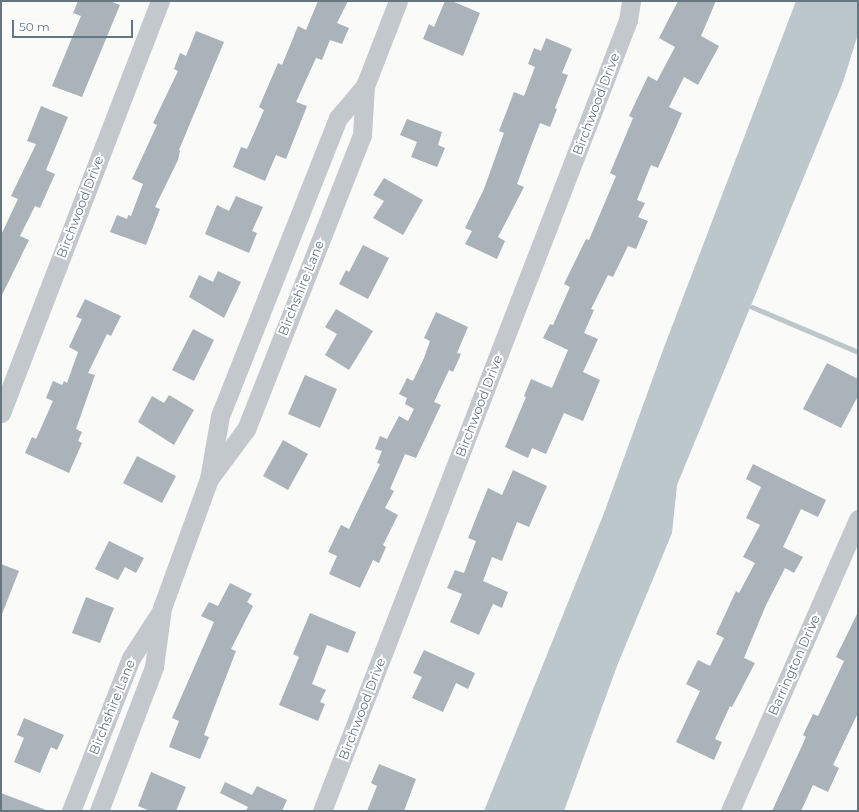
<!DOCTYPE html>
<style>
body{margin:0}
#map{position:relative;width:859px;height:812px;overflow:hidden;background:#fafaf8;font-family:Montserrat,sans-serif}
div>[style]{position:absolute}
.water>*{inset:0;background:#bbc7cb}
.stream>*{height:5px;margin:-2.5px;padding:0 2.5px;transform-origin:2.5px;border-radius:2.5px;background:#bbc7cb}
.building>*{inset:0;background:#aab3b9}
.street>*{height:19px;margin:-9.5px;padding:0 9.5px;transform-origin:9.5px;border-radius:9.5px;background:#c3c8cc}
span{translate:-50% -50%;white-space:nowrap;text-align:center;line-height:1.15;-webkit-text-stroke:4px #fff;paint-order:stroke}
.street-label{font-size:13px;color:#657683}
.frame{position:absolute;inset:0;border:2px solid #657683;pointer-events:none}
.scale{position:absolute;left:12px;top:20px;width:121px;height:18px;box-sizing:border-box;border:2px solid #657683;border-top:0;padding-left:5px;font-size:12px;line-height:14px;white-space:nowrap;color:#657683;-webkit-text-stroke:3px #fff;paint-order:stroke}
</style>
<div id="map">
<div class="water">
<i style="clip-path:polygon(796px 1px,858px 1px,858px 34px,843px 82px,677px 485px,672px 533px,617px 666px,564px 811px,484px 811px,604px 513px,663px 350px)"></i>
</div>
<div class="stream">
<i style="left:752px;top:307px;width:115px;rotate:23deg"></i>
</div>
<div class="building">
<i style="clip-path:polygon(78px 1px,110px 1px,120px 5px,82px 97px,52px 86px,81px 16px,73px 13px)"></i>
<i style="clip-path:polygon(318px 1px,348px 1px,337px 23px,349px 28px,342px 44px,330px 40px,322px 60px,316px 58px,296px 102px,307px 106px,292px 144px,286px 159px,276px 155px,265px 181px,233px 167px,241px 147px,247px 149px,264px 110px,259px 107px,278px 63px,282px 65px,298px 26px,306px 30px)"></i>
<i style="clip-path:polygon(445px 1px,452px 1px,480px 13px,463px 56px,423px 39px,429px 24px,434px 27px)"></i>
<i style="clip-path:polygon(678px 1px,716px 1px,701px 36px,719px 46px,698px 85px,684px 77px,669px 107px,682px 113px,658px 168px,651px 165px,637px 200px,645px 203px,638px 217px,648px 221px,636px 249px,628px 246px,613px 277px,608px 275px,591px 309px,594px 310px,584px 333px,598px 339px,583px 372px,600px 380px,583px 421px,564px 413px,546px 454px,532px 448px,528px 458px,505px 447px,526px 397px,524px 396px,531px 379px,552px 388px,568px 350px,543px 338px,550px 324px,553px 325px,570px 287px,564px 284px,586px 239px,589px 240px,616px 176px,610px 173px,633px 118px,629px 116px,648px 76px,657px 81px,675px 47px,659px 38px)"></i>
<i style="clip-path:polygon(196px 31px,224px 42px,179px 150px,180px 151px,178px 160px,155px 207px,160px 209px,146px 245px,110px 232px,117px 215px,127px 219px,128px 215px,131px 216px,143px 184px,132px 179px,157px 125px,153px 123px,178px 71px,174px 69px,180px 53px,186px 56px)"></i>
<i style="clip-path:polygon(546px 38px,572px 49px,562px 73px,568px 75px,555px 108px,557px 109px,550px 127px,540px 123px,527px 157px,517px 184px,524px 187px,498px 237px,505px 241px,497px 259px,465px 244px,472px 231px,465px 228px,484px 189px,504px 133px,499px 131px,514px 92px,524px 96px,535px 67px,528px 64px,534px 48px,541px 51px)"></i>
<i style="clip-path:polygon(41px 106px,68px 117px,46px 170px,55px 174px,40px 208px,35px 206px,20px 236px,29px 240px,1px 297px,1px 235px,18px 199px,11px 196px,36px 144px,27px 141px)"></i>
<i style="clip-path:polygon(407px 119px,442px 132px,438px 145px,445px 148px,437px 167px,411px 157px,417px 142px,400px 135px)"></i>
<i style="clip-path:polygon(384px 178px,423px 200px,403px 235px,373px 218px,384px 201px,373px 195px)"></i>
<i style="clip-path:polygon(236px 196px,263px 207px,252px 231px,257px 233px,249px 253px,205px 234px,217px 205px,229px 211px)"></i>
<i style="clip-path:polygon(363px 245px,389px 258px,368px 299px,339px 284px,346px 270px,349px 272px)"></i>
<i style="clip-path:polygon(218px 271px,241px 282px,224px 318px,189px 297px,199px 275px,213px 282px)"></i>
<i style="clip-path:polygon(85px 299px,121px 316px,111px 336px,107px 334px,88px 373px,95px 375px,76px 429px,82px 432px,78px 441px,82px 443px,69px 473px,25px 453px,32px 437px,36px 439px,53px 401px,46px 398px,53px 381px,62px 385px,64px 381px,67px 383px,78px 352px,69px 347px,82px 319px,76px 317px)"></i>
<i style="clip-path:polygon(336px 309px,373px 331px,349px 370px,325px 355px,337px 334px,325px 327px)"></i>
<i style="clip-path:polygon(436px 312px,468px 327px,457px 353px,461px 354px,453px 372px,449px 370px,434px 402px,441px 405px,416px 458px,405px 454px,390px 489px,394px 491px,385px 508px,398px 515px,383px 545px,386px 547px,379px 563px,373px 560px,360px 588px,329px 574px,337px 556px,328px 552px,341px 525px,349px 529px,380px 464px,377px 463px,382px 451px,375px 449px,380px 436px,387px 439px,399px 416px,408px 421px,414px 409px,405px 404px,407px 398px,399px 394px,407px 378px,413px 381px,424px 358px,430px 341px,424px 338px)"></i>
<i style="clip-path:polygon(193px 329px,214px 340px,194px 381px,172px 370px)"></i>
<i style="clip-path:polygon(827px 363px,858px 379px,858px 396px,841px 428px,803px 409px)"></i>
<i style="clip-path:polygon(305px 375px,337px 389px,320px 428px,288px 414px)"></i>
<i style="clip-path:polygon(169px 395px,194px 410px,174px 445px,138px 422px,152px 396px,164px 403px)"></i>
<i style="clip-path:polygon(283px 440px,308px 454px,288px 490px,263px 476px)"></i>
<i style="clip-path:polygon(137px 456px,176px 476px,162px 503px,123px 483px)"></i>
<i style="clip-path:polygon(753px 464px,826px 500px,818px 517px,801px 509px,783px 547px,803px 557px,794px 573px,785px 568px,766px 605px,744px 658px,755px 663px,732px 707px,730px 706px,715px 739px,722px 742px,714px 760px,676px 742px,700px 691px,686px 684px,698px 660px,710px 666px,724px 638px,716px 634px,736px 591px,739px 593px,755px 563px,743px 557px,760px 525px,746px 518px,761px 487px,746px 479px)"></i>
<i style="clip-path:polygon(513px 470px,547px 486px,529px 527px,517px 522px,502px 561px,492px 557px,483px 581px,508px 592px,502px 608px,493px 604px,479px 635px,450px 622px,462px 594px,447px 588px,455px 570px,464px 573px,476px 541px,468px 538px,488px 488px,502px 495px)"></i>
<i style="clip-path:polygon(109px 541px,144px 558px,136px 573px,125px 567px,118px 580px,95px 569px)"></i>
<i style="clip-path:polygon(1px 564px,19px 571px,2px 614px,1px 614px)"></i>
<i style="clip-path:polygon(230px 583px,252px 594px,247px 602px,253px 606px,231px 649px,236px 651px,211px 716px,204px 735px,209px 737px,200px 759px,169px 747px,179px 721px,172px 718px,214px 622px,201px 616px,209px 602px,218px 606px)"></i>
<i style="clip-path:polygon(86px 597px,114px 608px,100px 643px,72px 633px)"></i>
<i style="clip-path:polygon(858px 612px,858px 713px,833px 765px,839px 768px,828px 792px,813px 785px,801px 811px,772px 811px,806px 737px,803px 735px,813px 714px,818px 716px,844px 661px,836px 657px)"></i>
<i style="clip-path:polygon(310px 613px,356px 632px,348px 653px,327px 645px,312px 684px,326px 690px,320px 702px,325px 704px,318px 721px,279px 705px,299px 657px,293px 654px)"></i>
<i style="clip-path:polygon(424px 650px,475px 673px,468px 689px,456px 683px,443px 712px,412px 698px,422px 677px,413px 673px)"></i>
<i style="clip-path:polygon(24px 718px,64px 735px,57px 750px,51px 747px,40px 773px,14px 762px,24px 738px,17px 735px)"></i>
<i style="clip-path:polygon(379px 764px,416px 779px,404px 811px,367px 811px,377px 786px,371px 783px)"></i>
<i style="clip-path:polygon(151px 772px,186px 787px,176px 811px,150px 811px,138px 806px)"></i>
<i style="clip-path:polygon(225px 782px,252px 795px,257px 786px,287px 800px,282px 811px,246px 811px,248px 807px,220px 793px)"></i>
<i style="clip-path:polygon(1px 793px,46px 810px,46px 811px,1px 811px)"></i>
</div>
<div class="street">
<i style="left:365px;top:86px;width:91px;rotate:-68.8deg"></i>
<i style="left:1px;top:413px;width:442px;rotate:-68.9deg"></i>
<i style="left:71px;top:811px;width:164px;rotate:-68.6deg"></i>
<i style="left:131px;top:658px;width:54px;rotate:-57.2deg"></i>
<i style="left:99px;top:811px;width:154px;rotate:-69.1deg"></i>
<i style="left:154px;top:667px;width:60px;rotate:-82.3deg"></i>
<i style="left:162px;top:608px;width:137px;rotate:-70deg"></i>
<i style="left:209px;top:479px;width:64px;rotate:-80.1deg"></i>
<i style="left:220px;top:416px;width:321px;rotate:-68.4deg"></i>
<i style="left:338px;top:118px;width:42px;rotate:-49.8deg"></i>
<i style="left:365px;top:86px;width:49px;rotate:93.5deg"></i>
<i style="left:362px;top:135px;width:316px;rotate:111.5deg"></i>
<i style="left:246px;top:429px;width:62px;rotate:126.5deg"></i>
<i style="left:322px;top:811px;width:848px;rotate:-68.85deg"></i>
<i style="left:628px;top:20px;width:19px;rotate:-81deg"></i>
<i style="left:730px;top:811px;width:319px;rotate:-66.3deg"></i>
</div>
<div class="street-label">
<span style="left:596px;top:104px;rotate:-69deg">Birchwood Drive</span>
<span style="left:80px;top:207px;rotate:-69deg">Birchwood Drive</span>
<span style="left:301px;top:288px;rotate:-68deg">Birchshire Lane</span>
<span style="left:479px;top:406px;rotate:-69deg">Birchwood Drive</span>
<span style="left:794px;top:665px;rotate:-66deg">Barrington Drive</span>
<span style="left:112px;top:707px;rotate:-68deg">Birchshire Lane</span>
<span style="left:362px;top:709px;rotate:-69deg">Birchwood Drive</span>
</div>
<div class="frame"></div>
<div class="scale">50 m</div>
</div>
